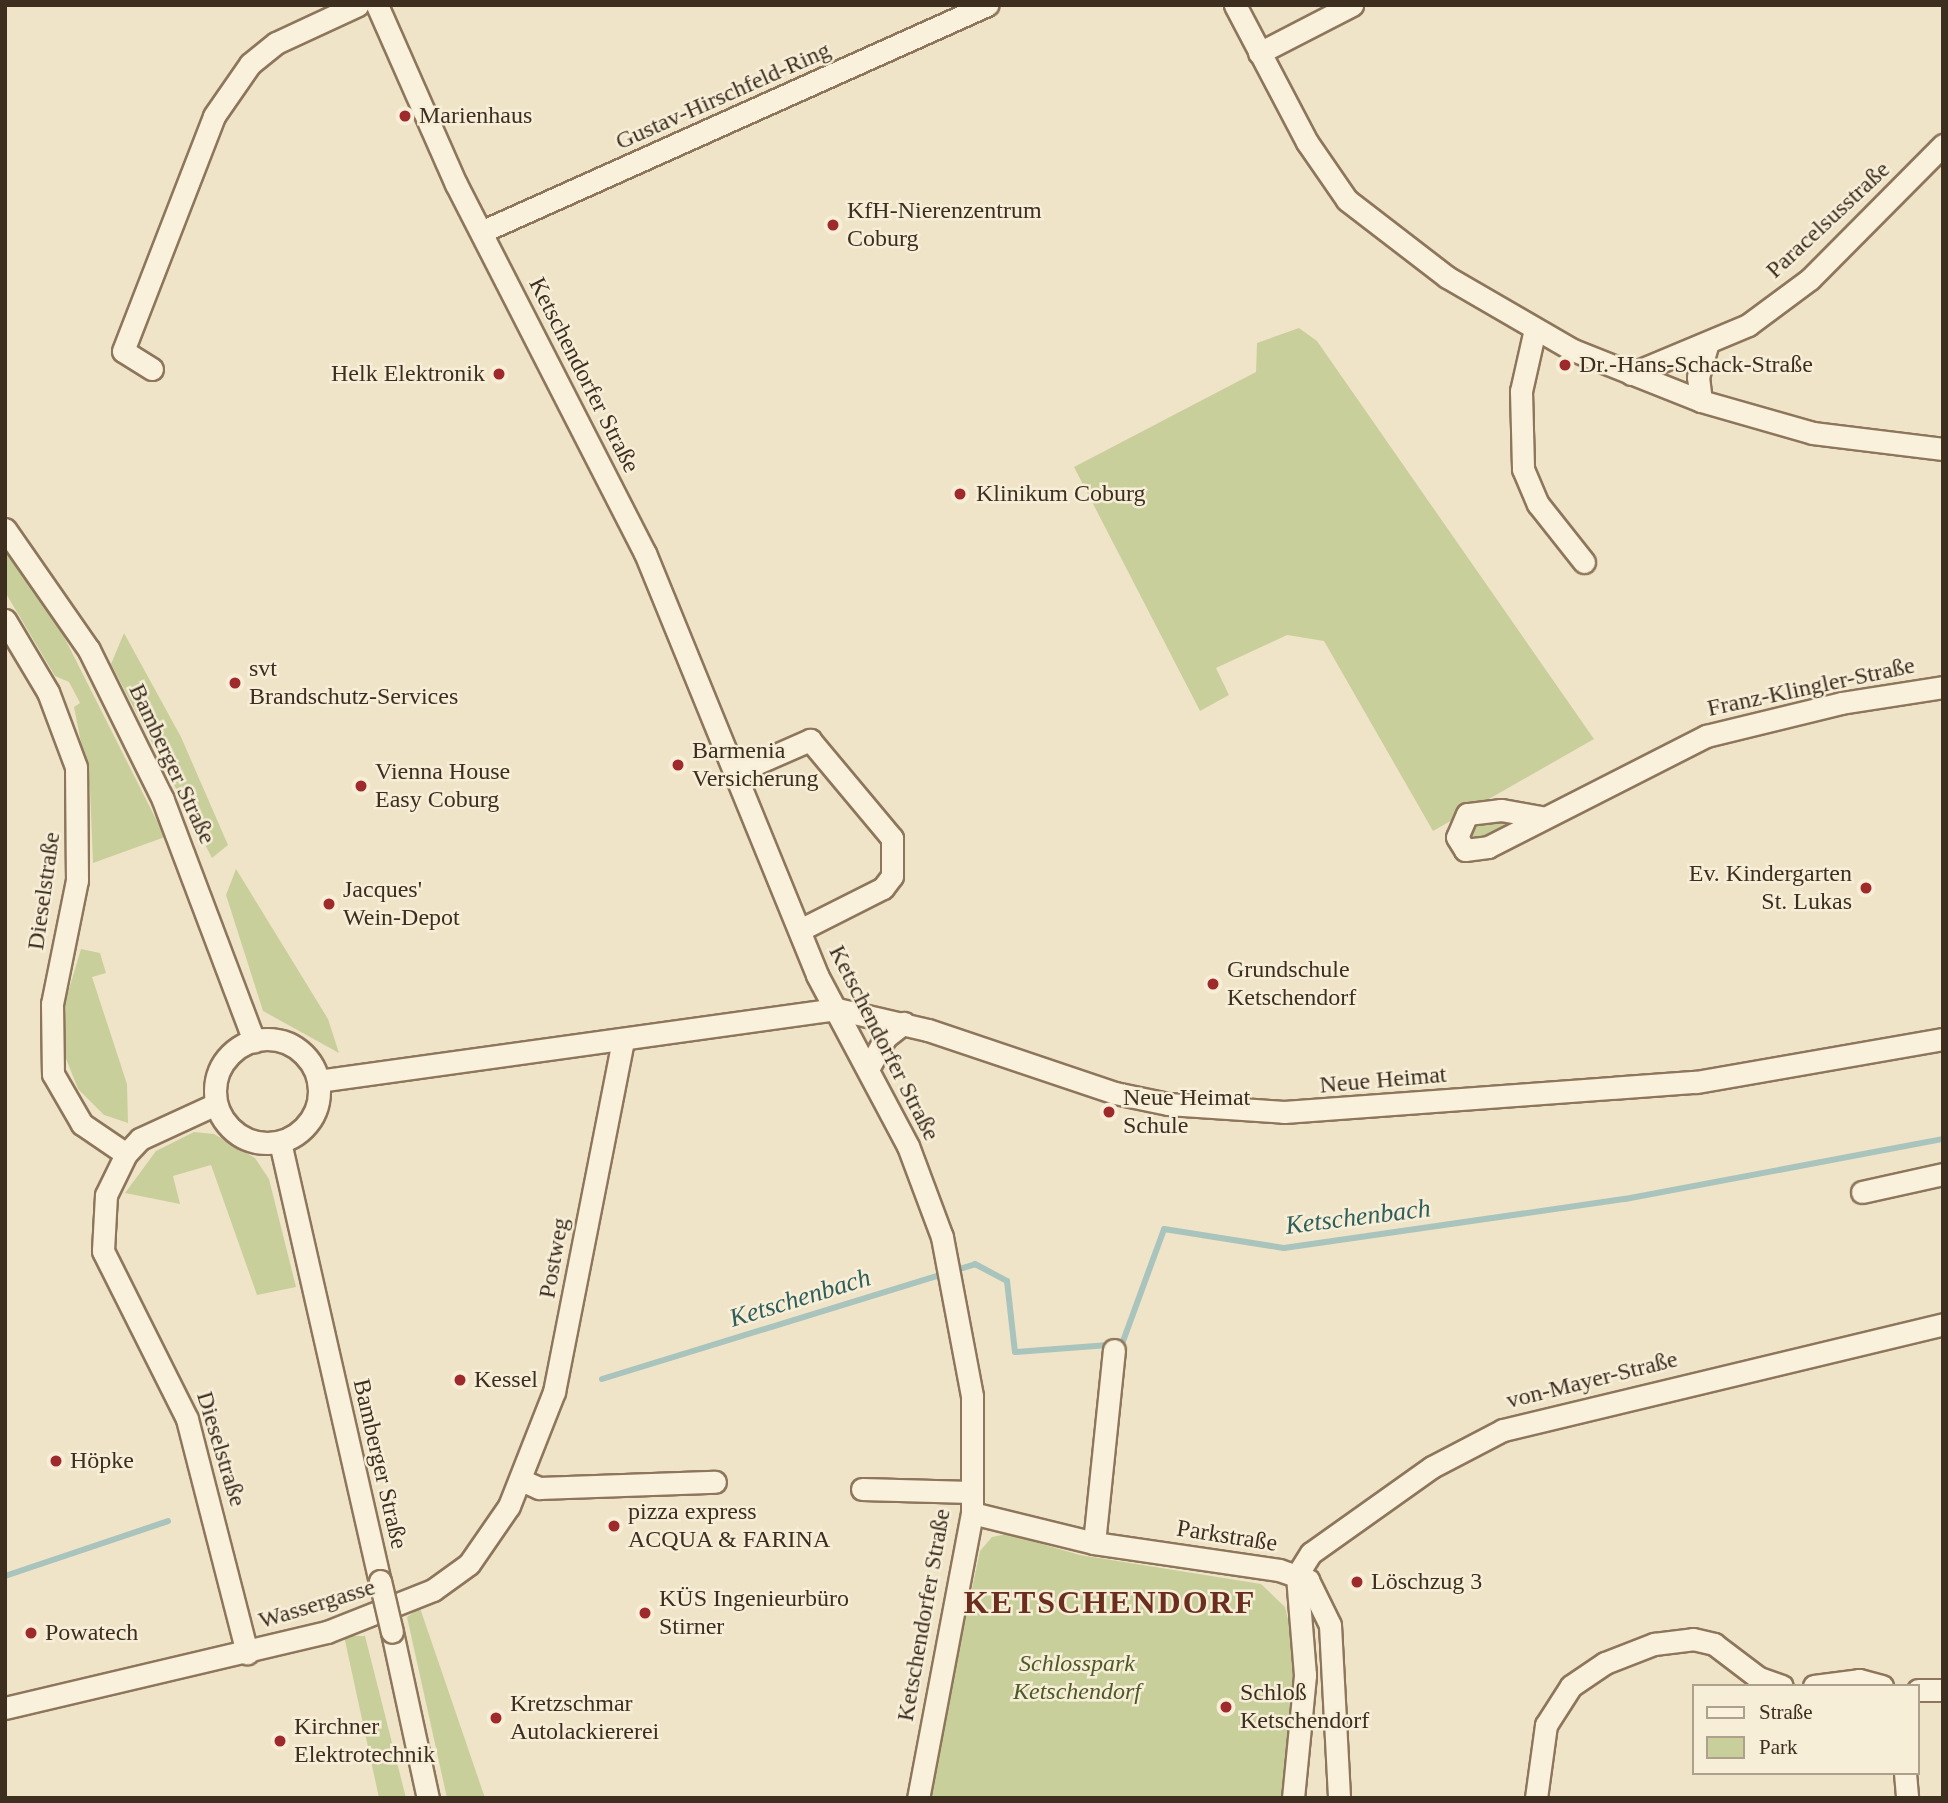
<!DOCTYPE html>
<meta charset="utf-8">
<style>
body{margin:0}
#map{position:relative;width:1948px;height:1803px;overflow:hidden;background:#f0e4c8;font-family:Georgia,serif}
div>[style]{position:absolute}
.green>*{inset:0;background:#c9cf9b}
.stream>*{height:6px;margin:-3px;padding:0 3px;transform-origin:3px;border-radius:3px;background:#a9c4bc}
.roads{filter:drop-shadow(2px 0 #8d765c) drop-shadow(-2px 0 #8d765c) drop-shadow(0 2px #8d765c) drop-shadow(0 -2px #8d765c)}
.minor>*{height:21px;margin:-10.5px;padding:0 10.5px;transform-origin:10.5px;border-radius:10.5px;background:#faf1dc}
.minor>.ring{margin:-10.5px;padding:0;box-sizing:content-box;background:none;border:21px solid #faf1dc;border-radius:50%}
.bridges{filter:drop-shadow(2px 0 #8d765c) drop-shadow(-2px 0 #8d765c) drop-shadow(0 2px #8d765c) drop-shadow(0 -2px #8d765c)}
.minor-bridge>*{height:21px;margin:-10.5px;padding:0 10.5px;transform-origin:10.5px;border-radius:10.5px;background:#faf1dc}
.dots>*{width:19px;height:19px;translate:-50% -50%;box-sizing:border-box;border:4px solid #f7eed8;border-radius:50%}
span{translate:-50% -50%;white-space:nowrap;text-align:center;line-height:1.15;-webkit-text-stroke:5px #f7eed8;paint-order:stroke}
.street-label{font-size:24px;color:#3d2e20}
.poi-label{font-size:24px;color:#3d2e20}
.left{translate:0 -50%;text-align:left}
.right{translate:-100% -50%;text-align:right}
.park-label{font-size:24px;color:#4d5a26;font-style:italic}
.water-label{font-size:26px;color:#2f5d5a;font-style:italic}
.district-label{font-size:32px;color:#6b2e1e;font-weight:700;letter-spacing:2px}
.frame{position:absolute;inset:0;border:7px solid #3d2e20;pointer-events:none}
.legend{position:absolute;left:1692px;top:1684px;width:228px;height:91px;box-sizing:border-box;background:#f7eed8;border:2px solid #ada18e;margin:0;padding:9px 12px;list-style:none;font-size:21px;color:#3d2e20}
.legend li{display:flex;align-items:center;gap:14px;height:35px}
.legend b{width:35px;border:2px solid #ada18e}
</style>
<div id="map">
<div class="green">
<i style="clip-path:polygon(1299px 328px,1317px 341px,1594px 739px,1433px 831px,1324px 641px,1287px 635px,1216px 668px,1229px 695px,1200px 711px,1074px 467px,1256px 372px,1257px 343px)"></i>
<i style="clip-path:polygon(5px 546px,47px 603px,165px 837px,93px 863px,90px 789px,74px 707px,80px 703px,69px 682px,55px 676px,5px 592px)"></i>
<i style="clip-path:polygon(124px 633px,181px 737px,228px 845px,212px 858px,111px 664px)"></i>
<i style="clip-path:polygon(1477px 820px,1510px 823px,1511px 825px,1472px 845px,1464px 841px)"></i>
<i style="clip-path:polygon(236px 869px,328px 1019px,339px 1053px,263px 1011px,226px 895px)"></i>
<i style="clip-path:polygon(81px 949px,100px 953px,106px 973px,92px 977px,127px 1084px,128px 1123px,104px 1115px,78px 1089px,65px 1056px,60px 1019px)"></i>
<i style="clip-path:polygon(194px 1132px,214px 1134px,255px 1158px,269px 1179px,296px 1287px,257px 1295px,211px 1165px,173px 1176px,180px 1204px,125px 1193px,156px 1151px)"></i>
<i style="clip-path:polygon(1007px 1534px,1080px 1555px,1261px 1584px,1285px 1607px,1295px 1648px,1292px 1736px,1281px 1798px,927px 1798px,980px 1551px,992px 1537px)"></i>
<i style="clip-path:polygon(420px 1608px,485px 1798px,447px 1798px,407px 1617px)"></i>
<i style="clip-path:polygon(344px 1636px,365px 1636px,406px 1798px,379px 1798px)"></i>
</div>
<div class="stream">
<i style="left:602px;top:1379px;width:390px;rotate:-17.1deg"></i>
<i style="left:975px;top:1264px;width:36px;rotate:28deg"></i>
<i style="left:1007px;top:1281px;width:71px;rotate:83.6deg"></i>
<i style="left:1015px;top:1352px;width:107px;rotate:-4.3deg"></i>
<i style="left:1122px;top:1344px;width:122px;rotate:-69.9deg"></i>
<i style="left:1164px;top:1229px;width:121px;rotate:9deg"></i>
<i style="left:1284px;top:1248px;width:345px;rotate:-8.2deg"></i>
<i style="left:1625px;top:1199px;width:324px;rotate:-10.7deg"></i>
<i style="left:5px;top:1576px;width:172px;rotate:-18.6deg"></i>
</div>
<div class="roads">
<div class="minor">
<i style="left:377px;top:5px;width:196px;rotate:66.2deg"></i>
<i style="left:456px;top:184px;width:415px;rotate:62.9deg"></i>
<i style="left:645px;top:553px;width:456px;rotate:67.8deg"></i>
<i style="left:817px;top:975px;width:194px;rotate:62deg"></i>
<i style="left:908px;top:1146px;width:97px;rotate:69.5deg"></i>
<i style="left:942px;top:1237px;width:162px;rotate:79.3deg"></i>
<i style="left:972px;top:1396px;width:117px;rotate:90deg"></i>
<i style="left:972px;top:1513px;width:290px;rotate:100.7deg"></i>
<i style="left:1235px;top:5px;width:155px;rotate:62.3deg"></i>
<i style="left:1307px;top:142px;width:70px;rotate:55.4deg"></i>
<i style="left:1347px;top:200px;width:126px;rotate:37.6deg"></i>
<i style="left:1447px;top:277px;width:146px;rotate:30.1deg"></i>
<i style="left:1573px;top:350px;width:138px;rotate:21.7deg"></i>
<i style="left:1701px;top:401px;width:116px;rotate:15.9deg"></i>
<i style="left:1813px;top:433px;width:131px;rotate:7deg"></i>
<i style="left:1259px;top:53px;width:105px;rotate:-27.3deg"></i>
<i style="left:481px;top:232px;width:555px;rotate:-24.16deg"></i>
<i style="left:1535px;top:329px;width:64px;rotate:102.7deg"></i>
<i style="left:1521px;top:391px;width:78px;rotate:88.5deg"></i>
<i style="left:1523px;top:469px;width:38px;rotate:67deg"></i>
<i style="left:1538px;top:504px;width:74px;rotate:51.6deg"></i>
<i style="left:152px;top:369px;width:34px;rotate:-148deg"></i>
<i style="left:123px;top:351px;width:252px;rotate:-68.8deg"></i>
<i style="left:214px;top:116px;width:63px;rotate:-55.3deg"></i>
<i style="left:250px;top:64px;width:33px;rotate:-39deg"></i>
<i style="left:276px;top:43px;width:90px;rotate:-24.9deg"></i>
<i style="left:1631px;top:374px;width:127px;rotate:-22.7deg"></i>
<i style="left:1748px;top:325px;width:77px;rotate:-36.6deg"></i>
<i style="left:1810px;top:279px;width:189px;rotate:-45.2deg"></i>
<i style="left:1701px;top:401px;width:24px;rotate:-97deg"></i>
<i style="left:1698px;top:377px;width:32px;rotate:-74deg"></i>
<i style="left:5px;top:529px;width:147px;rotate:55.2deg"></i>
<i style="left:89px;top:650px;width:167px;rotate:63.7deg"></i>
<i style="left:163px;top:800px;width:258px;rotate:69.3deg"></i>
<i style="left:5px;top:620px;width:84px;rotate:59.2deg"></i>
<i style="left:48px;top:692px;width:80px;rotate:69.5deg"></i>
<i style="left:76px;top:767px;width:113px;rotate:89.5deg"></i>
<i style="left:77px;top:880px;width:126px;rotate:101.4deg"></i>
<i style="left:52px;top:1004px;width:70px;rotate:89.2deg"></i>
<i style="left:53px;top:1074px;width:58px;rotate:59.9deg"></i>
<i style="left:82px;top:1124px;width:53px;rotate:34.3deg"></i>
<i style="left:737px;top:772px;width:80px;rotate:-23.7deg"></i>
<i style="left:810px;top:740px;width:128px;rotate:50.1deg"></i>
<i style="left:892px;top:838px;width:38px;rotate:90deg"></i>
<i style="left:892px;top:876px;width:15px;rotate:127deg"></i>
<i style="left:883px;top:888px;width:93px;rotate:153.2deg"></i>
<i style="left:1541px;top:817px;width:41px;rotate:-170.1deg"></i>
<i style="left:1501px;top:810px;width:34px;rotate:173deg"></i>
<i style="left:1467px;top:814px;width:25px;rotate:113deg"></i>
<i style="left:1457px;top:837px;width:15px;rotate:58deg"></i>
<i style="left:1465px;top:850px;width:23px;rotate:-7deg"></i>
<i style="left:1488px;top:847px;width:245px;rotate:-27deg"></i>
<i style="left:1706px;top:736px;width:139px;rotate:-13.7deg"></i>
<i style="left:1841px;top:703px;width:103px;rotate:-8.9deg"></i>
<i class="ring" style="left:215px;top:1039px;width:83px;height:83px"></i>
<i style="left:868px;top:1069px;width:37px;rotate:-61deg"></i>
<i style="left:886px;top:1037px;width:23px;rotate:-38deg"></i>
<i style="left:318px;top:1081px;width:524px;rotate:-7.9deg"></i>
<i style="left:837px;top:1009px;width:93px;rotate:13deg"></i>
<i style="left:928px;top:1030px;width:197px;rotate:18.6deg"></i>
<i style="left:1115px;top:1093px;width:54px;rotate:11.7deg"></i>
<i style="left:1168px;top:1104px;width:116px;rotate:3.9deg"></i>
<i style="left:1284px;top:1112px;width:413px;rotate:-4.2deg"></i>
<i style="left:1696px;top:1082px;width:251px;rotate:-9.9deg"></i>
<i style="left:216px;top:1104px;width:84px;rotate:155.3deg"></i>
<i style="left:140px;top:1139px;width:21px;rotate:133deg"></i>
<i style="left:126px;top:1154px;width:46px;rotate:116deg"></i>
<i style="left:106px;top:1195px;width:56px;rotate:93.1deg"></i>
<i style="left:103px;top:1251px;width:188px;rotate:63.4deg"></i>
<i style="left:187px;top:1419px;width:242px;rotate:75.6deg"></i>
<i style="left:280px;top:1142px;width:450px;rotate:77.2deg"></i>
<i style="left:1862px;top:1192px;width:83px;rotate:-12.5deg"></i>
<i style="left:521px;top:1480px;width:20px;rotate:24deg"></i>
<i style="left:539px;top:1488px;width:176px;rotate:-2deg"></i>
<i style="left:862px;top:1489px;width:109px;rotate:1.6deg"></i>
<i style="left:972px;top:1513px;width:126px;rotate:13.8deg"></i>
<i style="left:1094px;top:1543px;width:187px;rotate:8.3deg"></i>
<i style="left:1279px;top:1570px;width:31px;rotate:19deg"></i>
<i style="left:1308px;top:1580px;width:50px;rotate:63.9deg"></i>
<i style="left:1330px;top:1625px;width:173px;rotate:87deg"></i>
<i style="left:1094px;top:1543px;width:194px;rotate:-84.1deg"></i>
<i style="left:392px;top:1632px;width:170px;rotate:77.8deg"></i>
<i style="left:1814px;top:1686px;width:45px;rotate:-7.6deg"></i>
<i style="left:1859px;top:1680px;width:24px;rotate:15deg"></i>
<i style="left:1918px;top:1690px;width:25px"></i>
<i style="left:5px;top:1708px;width:331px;rotate:-13.3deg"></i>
<i style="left:327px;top:1632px;width:114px;rotate:-21.6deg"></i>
<i style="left:433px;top:1590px;width:44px;rotate:-35.8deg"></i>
<i style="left:469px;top:1564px;width:70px;rotate:-55.4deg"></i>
<i style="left:509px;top:1506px;width:123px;rotate:-68.5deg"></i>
<i style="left:554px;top:1392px;width:358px;rotate:-78.9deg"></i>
<i style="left:1905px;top:1773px;width:25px;rotate:85deg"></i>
<i style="left:1293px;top:1798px;width:124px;rotate:-84.4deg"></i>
<i style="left:1305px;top:1675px;width:100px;rotate:-94.6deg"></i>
<i style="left:1297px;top:1575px;width:26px;rotate:-58deg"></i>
<i style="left:1311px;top:1553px;width:148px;rotate:-35.4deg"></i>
<i style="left:1432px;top:1467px;width:80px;rotate:-27.5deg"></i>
<i style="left:1503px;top:1430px;width:453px;rotate:-13.5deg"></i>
<i style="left:1536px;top:1798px;width:74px;rotate:-82.2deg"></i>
<i style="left:1546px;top:1725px;width:46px;rotate:-57.3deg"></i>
<i style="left:1571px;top:1686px;width:41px;rotate:-34.1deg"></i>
<i style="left:1605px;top:1663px;width:53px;rotate:-21.2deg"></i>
<i style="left:1654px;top:1644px;width:39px;rotate:-7deg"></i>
<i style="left:1693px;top:1639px;width:22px;rotate:13deg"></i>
<i style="left:1714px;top:1644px;width:56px;rotate:37.1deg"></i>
<i style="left:1759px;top:1678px;width:24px;rotate:19deg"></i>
</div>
</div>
<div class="bridges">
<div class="minor-bridge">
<i style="left:380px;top:1581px;width:52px;rotate:76.8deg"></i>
</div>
</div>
<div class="dots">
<i style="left:405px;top:116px;background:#9e2a2b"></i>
<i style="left:833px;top:225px;background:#9e2a2b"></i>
<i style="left:1565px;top:365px;background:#9e2a2b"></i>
<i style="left:499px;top:374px;background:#9e2a2b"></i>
<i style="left:960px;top:494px;background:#9e2a2b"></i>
<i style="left:235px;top:683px;background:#9e2a2b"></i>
<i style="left:678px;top:765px;background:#9e2a2b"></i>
<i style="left:361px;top:786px;background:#9e2a2b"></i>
<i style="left:1866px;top:888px;background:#9e2a2b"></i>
<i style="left:329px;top:904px;background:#9e2a2b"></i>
<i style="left:1213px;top:984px;background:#9e2a2b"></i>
<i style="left:1109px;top:1112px;background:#9e2a2b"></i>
<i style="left:460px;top:1380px;background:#9e2a2b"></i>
<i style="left:56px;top:1461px;background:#9e2a2b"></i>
<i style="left:614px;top:1526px;background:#9e2a2b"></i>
<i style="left:1357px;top:1582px;background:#9e2a2b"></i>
<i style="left:645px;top:1613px;background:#9e2a2b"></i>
<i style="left:31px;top:1633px;background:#9e2a2b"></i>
<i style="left:1226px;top:1707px;background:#9e2a2b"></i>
<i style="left:496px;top:1718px;background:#9e2a2b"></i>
<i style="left:280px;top:1741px;background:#9e2a2b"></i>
</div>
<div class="street-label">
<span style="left:723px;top:96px;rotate:-24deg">Gustav-Hirschfeld-Ring</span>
<span style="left:1828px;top:220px;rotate:-43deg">Paracelsusstraße</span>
<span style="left:584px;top:375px;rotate:63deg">Ketschendorfer Straße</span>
<span style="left:1811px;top:687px;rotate:-12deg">Franz-Klingler-Straße</span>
<span style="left:172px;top:764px;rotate:65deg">Bamberger Straße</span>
<span style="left:44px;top:891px;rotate:-82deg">Dieselstraße</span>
<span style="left:884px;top:1043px;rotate:63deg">Ketschendorfer Straße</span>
<span style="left:1383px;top:1080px;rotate:-5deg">Neue Heimat</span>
<span style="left:554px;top:1258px;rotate:-80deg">Postweg</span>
<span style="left:1592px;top:1380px;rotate:-14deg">von-Mayer-Straße</span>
<span style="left:221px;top:1449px;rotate:73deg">Dieselstraße</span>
<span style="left:380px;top:1464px;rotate:77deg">Bamberger Straße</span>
<span style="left:1227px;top:1536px;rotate:9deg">Parkstraße</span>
<span style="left:317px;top:1604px;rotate:-17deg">Wassergasse</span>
<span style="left:924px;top:1615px;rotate:-80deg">Ketschendorfer Straße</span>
</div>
<div class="poi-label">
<span class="left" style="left:419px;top:116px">Marienhaus</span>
<span class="left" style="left:847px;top:225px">KfH-Nierenzentrum<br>Coburg</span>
<span class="left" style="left:1579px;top:365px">Dr.-Hans-Schack-Straße</span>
<span class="right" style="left:485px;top:374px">Helk Elektronik</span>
<span class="left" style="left:976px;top:494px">Klinikum Coburg</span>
<span class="left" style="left:249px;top:683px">svt<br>Brandschutz-Services</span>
<span class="left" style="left:692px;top:765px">Barmenia<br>Versicherung</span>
<span class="left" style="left:375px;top:786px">Vienna House<br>Easy Coburg</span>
<span class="right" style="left:1852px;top:888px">Ev. Kindergarten<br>St. Lukas</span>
<span class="left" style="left:343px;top:904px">Jacques'<br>Wein-Depot</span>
<span class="left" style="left:1227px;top:984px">Grundschule<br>Ketschendorf</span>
<span class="left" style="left:1123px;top:1112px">Neue Heimat<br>Schule</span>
<span class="left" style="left:474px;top:1380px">Kessel</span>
<span class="left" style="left:70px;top:1461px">Höpke</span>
<span class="left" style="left:628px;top:1526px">pizza express<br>ACQUA &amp; FARINA</span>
<span class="left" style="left:1371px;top:1582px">Löschzug 3</span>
<span class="left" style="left:659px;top:1613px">KÜS Ingenieurbüro<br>Stirner</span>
<span class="left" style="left:45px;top:1633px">Powatech</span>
<span class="left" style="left:1240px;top:1707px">Schloß<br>Ketschendorf</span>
<span class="left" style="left:510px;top:1718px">Kretzschmar<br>Autolackiererei</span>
<span class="left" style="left:294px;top:1741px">Kirchner<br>Elektrotechnik</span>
</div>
<div class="park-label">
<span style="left:1077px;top:1678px">Schlosspark<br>Ketschendorf</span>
</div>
<div class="water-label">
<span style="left:1358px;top:1217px;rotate:-7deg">Ketschenbach</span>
<span style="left:800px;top:1298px;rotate:-17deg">Ketschenbach</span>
</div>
<div class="district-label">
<span style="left:1110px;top:1602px">KETSCHENDORF</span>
</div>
<div class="frame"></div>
<ul class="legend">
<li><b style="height:9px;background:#faf1dc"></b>Straße</li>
<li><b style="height:19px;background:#c9cf9b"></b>Park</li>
</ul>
</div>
